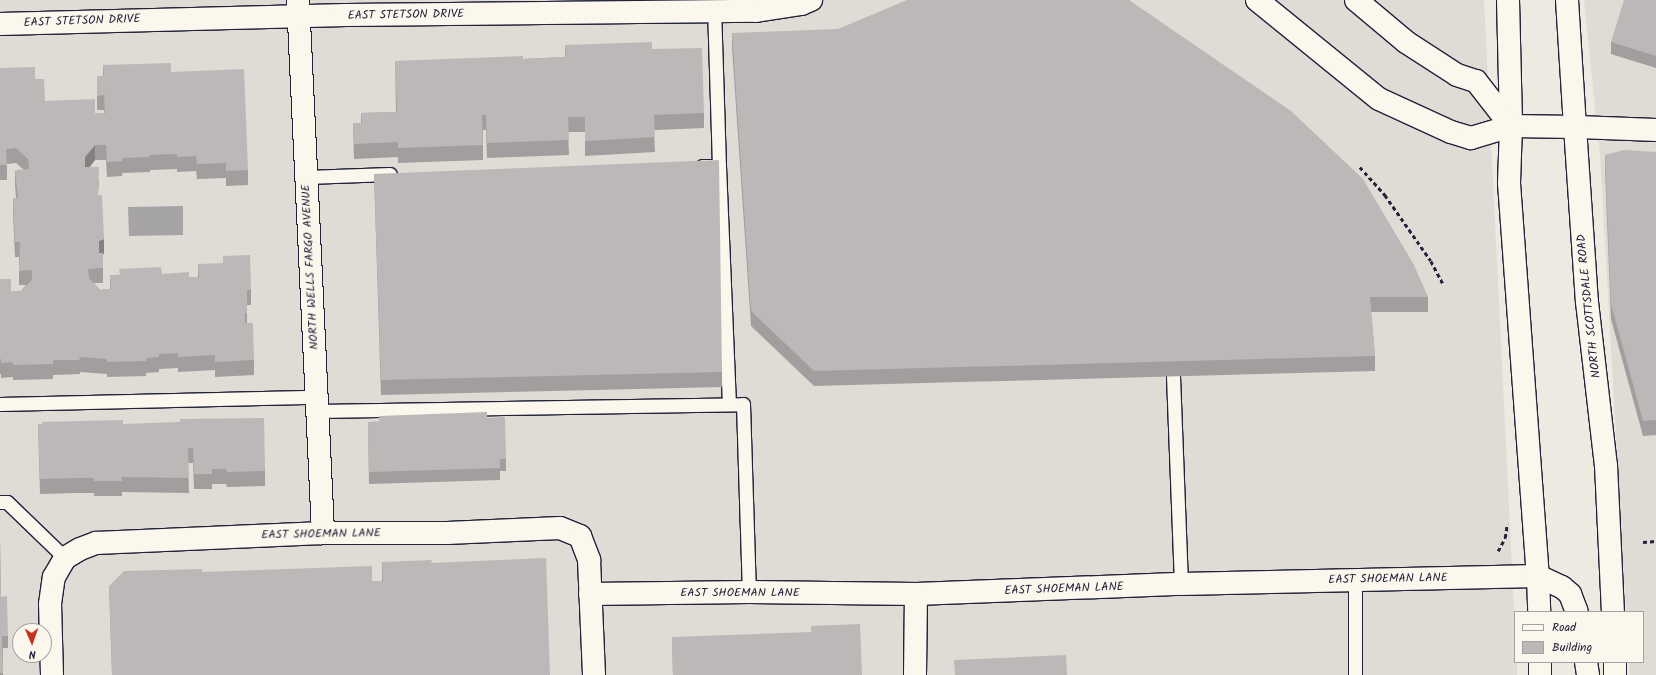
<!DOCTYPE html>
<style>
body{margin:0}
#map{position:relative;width:1656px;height:675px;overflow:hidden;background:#eeeae2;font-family:Kalam,sans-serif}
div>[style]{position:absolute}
.built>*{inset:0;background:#dfdbd5}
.water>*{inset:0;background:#a6a3a7}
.path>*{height:2.5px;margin-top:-1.25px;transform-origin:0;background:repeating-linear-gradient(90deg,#22223b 0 4px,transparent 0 7px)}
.roads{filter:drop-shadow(1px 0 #22223b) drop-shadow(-1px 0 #22223b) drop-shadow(0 1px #22223b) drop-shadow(0 -1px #22223b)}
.service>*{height:13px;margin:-6.5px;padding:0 6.5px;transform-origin:6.5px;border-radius:6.5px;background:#fbf7ec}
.minor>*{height:22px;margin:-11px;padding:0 11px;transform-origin:11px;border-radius:11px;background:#fbf7ec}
.secondary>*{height:22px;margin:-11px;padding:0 11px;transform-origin:11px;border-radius:11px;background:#fbf7ec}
.primary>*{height:22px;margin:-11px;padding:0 11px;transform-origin:11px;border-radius:11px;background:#fbf7ec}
.wall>*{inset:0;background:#a29e9e}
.shaded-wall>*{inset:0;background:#848181}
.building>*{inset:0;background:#bcb8b8}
span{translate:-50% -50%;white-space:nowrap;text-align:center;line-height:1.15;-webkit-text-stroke:3.5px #fbf7ec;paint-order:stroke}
.street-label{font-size:12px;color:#22223b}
.legend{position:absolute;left:1514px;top:611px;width:130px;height:52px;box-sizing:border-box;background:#fbf7ec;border:1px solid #a4a2a5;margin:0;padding:5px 7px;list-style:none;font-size:12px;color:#22223b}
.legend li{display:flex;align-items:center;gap:8px;height:20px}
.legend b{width:20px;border:1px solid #a4a2a5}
.north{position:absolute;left:12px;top:623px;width:40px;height:40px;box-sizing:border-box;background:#fbf7ec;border:1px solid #a4a2a5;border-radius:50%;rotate:178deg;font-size:11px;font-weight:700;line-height:16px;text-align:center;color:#22223b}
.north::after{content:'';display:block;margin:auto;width:14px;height:18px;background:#c8321e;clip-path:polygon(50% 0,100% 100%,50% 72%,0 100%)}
</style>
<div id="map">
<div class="built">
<i style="clip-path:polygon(evenodd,0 0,1484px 0,1515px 627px,1515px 662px,1517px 662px,1517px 675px,0 675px,0 0,20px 631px,44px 631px,44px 655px,20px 655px,20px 631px)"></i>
<i style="clip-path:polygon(1584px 0,1656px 0,1656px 675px,1630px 675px,1629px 662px,1643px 662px,1643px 612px,1626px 612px,1600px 155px)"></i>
</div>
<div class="water">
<i style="clip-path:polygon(183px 206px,183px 235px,129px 236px,128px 207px)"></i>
</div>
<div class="path">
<i style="left:1360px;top:167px;width:38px;rotate:48deg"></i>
<i style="left:1385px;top:195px;width:80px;rotate:55.1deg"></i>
<i style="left:1431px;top:261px;width:27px;rotate:62deg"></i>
<i style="left:1643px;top:542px;width:13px;rotate:-4deg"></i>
<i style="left:1498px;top:551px;width:15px;rotate:-62deg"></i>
<i style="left:1505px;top:538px;width:14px;rotate:-82deg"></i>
</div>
<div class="roads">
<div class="service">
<i style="left:702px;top:166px;width:17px"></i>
<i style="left:719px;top:166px;width:155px;rotate:-91.8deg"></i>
<i style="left:719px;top:166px;width:238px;rotate:87.6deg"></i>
<i style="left:306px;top:177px;width:84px;rotate:-2deg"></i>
<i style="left:1173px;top:376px;width:208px;rotate:87.8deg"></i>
<i style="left:0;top:404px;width:316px;rotate:-1.3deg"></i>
<i style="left:317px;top:411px;width:426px;rotate:-0.9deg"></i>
<i style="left:743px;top:404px;width:188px;rotate:88.2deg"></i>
<i style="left:0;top:502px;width:7px"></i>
<i style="left:7px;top:502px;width:81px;rotate:44deg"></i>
<i style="left:1355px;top:675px;width:95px;rotate:-90deg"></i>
</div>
<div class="minor">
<i style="left:298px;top:0;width:534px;rotate:87.31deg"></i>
<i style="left:0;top:24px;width:346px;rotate:-1.5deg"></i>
<i style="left:346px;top:15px;width:410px;rotate:-0.6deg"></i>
<i style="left:756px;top:11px;width:46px;rotate:-8.8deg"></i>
<i style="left:801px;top:4px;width:11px;rotate:-22deg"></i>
<i style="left:1575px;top:127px;width:81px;rotate:2.1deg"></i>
<i style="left:590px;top:594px;width:159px;rotate:-0.7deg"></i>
<i style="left:749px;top:592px;width:167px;rotate:0.7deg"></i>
<i style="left:916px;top:594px;width:265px;rotate:-2.2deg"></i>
<i style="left:1181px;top:584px;width:357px;rotate:-1.3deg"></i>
<i style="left:52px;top:675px;width:71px;rotate:-91.6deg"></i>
<i style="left:50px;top:604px;width:27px;rotate:-82deg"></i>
<i style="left:54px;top:577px;width:22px;rotate:-60deg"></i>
<i style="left:65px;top:558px;width:17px;rotate:-31deg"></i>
<i style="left:80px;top:549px;width:17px;rotate:-21deg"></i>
<i style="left:96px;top:543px;width:227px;rotate:-2.5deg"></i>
<i style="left:323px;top:533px;width:124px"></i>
<i style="left:447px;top:533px;width:113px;rotate:-2.5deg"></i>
<i style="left:560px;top:528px;width:22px;rotate:22deg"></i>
<i style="left:580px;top:536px;width:26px;rotate:69deg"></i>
<i style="left:589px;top:560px;width:115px;rotate:87.5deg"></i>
<i style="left:915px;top:675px;width:81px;rotate:-89.3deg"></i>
</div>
<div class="secondary">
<i style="left:1508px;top:0;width:126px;rotate:88.6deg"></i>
<i style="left:1567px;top:0;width:127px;rotate:86.4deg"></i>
</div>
<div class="primary">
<i style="left:1257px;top:0;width:157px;rotate:39.1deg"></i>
<i style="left:1379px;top:99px;width:79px;rotate:24.6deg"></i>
<i style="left:1451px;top:132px;width:21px;rotate:17deg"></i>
<i style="left:1471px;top:138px;width:42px;rotate:-16.7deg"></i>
<i style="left:1511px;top:126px;width:64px;rotate:0.9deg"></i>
<i style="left:1575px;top:127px;width:175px;rotate:86.1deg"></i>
<i style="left:1587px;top:302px;width:164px;rotate:83.4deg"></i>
<i style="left:1606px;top:465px;width:147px;rotate:87.3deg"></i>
<i style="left:1356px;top:0;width:65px;rotate:40deg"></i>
<i style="left:1406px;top:42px;width:61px;rotate:32.9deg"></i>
<i style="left:1457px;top:75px;width:20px;rotate:18deg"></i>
<i style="left:1476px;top:81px;width:57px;rotate:52.1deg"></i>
<i style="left:1511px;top:126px;width:57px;rotate:92deg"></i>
<i style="left:1509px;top:183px;width:394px;rotate:85.8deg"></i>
<i style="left:1538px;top:576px;width:36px;rotate:88deg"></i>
<i style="left:1538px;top:576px;width:26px;rotate:25deg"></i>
<i style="left:1562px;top:587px;width:11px;rotate:41deg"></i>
<i style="left:1570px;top:594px;width:19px;rotate:69deg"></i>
<i style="left:1540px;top:662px;width:13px;rotate:90deg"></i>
<i style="left:1586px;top:662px;width:13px;rotate:81deg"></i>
<i style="left:1615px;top:662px;width:13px;rotate:90deg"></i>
</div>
</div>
<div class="wall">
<i style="clip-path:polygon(1656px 0,1656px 68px,1611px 54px,1611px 42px)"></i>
<i style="clip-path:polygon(732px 33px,1428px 297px,1428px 312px,1371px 312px,1375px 356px,1375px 371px,814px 386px,751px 326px,732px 48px)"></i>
<i style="clip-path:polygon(565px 45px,652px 49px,704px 113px,704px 128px,654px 130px,655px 152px,585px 156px,585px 132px,568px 132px,569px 155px,487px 158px,486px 130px,483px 130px,483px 160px,398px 163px,398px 157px,354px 159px,353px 123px,361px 123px,361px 113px,396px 112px,395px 61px,523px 59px,565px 57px)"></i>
<i style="clip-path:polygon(103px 65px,171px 72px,248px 170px,248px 185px,226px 186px,226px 178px,197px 179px,196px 171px,177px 172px,177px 169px,150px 170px,150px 172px,122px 173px,122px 176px,107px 177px,106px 160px,95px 160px,90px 167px,99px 181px,98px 195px,104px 254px,103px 254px,103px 283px,94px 283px,100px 290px,110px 289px,110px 275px,162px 274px,189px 277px,198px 277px,198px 264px,251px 290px,251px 305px,247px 305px,247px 323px,254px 360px,254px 375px,215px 377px,215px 370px,178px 372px,178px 368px,159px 369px,159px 372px,146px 373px,146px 376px,107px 377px,107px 374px,80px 372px,80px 374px,53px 375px,53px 379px,13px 380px,13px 377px,1px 378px,1px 374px,0 374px,0 279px,11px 291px,21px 291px,26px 285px,19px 285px,19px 257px,15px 257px,13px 213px,13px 198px,16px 198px,15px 185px,15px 170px,24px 170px,16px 163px,7px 164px,7px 180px,0 180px,0 68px,35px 79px,45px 101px,95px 113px,104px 113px,104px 110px,97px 110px,97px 76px,103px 76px)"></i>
<i style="clip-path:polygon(1656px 152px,1656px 435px,1643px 436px,1611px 319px,1605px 170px,1605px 155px)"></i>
<i style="clip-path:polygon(374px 174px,722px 372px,722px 387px,381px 395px)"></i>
<i style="clip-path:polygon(487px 418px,506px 459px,506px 471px,500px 471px,500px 480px,369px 484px,368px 422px)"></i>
<i style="clip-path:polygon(38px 424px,123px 424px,265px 471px,265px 486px,227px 487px,226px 484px,212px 484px,212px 489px,194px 489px,193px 463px,188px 463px,189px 493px,122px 492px,122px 496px,94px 496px,94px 493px,77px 493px,40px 494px)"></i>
<i style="clip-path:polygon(0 539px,1px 597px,8px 636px,8px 648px,3px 648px,3px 675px,0 675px)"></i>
<i style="clip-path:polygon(382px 562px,432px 563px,550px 675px,112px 675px,109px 586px,202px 572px,372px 581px,382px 581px)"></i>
<i style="clip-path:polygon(672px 637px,862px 675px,673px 675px)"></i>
</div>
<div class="shaded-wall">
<i style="clip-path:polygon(95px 145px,95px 160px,85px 172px,85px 157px)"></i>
<i style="clip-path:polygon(104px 239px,104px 254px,99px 256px,99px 241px)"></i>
</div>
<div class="building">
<i style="clip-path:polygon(907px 0,1129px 0,1291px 111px,1363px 179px,1414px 265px,1428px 297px,1370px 297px,1375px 356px,814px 371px,751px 311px,732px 33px,838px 29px)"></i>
<i style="clip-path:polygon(1624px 0,1656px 0,1656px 56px,1611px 42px)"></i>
<i style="clip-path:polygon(652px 42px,652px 49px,702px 48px,704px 113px,654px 115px,655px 137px,585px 141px,585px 117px,568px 117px,569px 140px,487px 143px,486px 115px,482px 115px,483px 145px,398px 148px,398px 142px,354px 144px,353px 123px,362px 123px,361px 113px,397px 112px,395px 61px,523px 56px,523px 59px,566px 57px,565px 45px)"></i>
<i style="clip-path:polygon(171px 63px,171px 72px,244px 69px,248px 170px,226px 171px,226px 163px,197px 164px,196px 156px,177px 157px,177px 154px,149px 155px,150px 157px,122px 158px,122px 161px,107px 162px,106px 145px,95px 145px,85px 157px,85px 167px,99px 167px,98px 195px,102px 195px,104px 239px,99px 241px,99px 253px,103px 253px,103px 268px,88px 269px,89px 278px,100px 290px,111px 289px,110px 275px,120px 275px,119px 269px,161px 267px,162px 274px,189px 272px,189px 277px,199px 277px,198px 264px,223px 263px,223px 256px,250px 255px,251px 290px,247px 290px,247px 313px,245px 313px,245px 323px,253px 323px,254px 360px,215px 362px,215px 355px,178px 357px,178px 353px,159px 354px,159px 357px,146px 358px,146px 361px,107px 362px,107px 359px,79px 357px,80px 360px,53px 360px,53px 364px,13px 365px,13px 362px,1px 363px,1px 359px,0 359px,0 279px,11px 279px,11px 291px,21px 291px,32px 280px,32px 270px,19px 271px,20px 242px,15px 242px,13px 198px,18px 198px,15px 170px,29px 169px,28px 159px,16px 148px,6px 149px,7px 165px,0 165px,0 68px,35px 67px,35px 79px,44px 79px,45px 101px,95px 99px,95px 113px,105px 113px,104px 95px,97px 96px,97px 76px,104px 76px,103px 65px)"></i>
<i style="clip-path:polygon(1624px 150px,1656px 152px,1656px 420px,1643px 421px,1611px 304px,1605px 155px)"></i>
<i style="clip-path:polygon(719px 160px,722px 372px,381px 380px,374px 174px)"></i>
<i style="clip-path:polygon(487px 412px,487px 418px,505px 417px,506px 459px,500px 459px,500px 468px,369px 472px,368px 422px,379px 422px,379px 416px)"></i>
<i style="clip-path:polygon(264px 418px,265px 471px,227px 472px,226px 469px,212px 469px,212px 474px,194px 474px,193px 448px,188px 448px,189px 478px,121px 477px,122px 481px,94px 481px,94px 478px,77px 478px,40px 479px,38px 424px,42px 424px,42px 422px,123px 420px,123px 424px,180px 422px,180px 419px)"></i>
<i style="clip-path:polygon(0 539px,1px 597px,7px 596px,8px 636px,2px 636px,3px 673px,0 673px)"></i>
<i style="clip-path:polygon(546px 558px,550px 675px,112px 675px,109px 586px,124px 571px,202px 569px,202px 572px,372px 566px,372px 581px,383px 581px,382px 562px,432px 560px,431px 563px)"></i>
<i style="clip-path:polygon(860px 624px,862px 675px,673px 675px,672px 637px,811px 632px,811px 626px)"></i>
<i style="clip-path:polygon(1066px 655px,1067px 675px,955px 675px,954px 660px)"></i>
</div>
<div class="street-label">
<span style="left:406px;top:15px;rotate:-1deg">EAST STETSON DRIVE</span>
<span style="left:82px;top:21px;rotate:-2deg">EAST STETSON DRIVE</span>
<span style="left:310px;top:267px;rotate:-93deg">NORTH WELLS FARGO AVENUE</span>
<span style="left:1589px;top:306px;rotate:-96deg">NORTH SCOTTSDALE ROAD</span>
<span style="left:321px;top:534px;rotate:-1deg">EAST SHOEMAN LANE</span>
<span style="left:1388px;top:579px;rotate:-1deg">EAST SHOEMAN LANE</span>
<span style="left:1064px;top:589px;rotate:-2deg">EAST SHOEMAN LANE</span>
<span style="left:740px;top:593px">EAST SHOEMAN LANE</span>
</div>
<ul class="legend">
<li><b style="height:5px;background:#fbf7ec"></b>Road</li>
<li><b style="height:11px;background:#bcb8b8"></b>Building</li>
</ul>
<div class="north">N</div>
</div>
